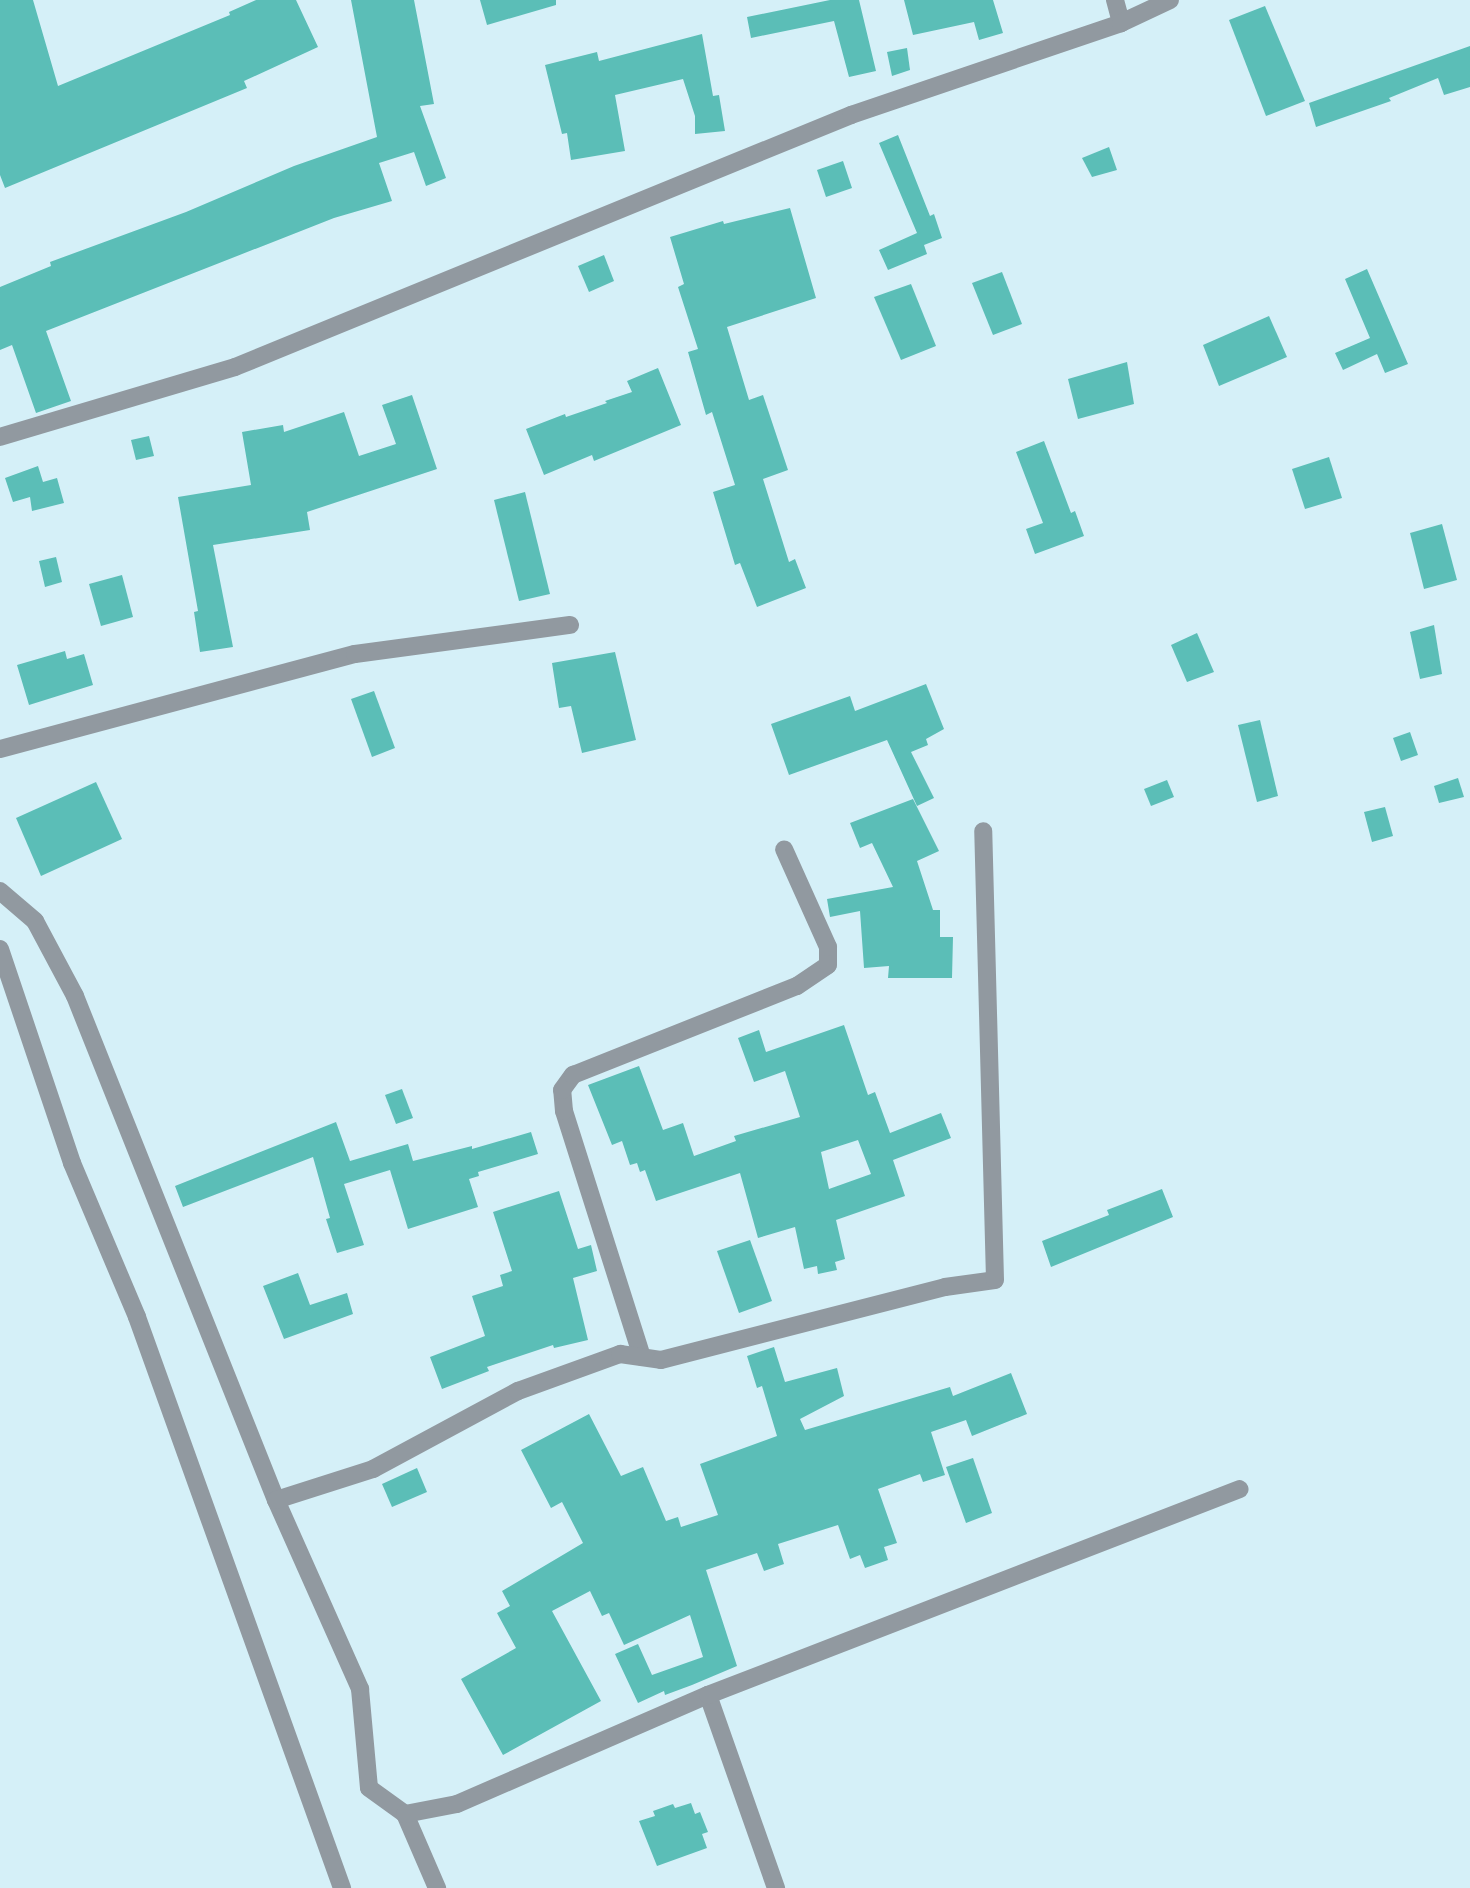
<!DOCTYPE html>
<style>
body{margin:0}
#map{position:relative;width:1470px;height:1888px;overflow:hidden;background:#d5f0f8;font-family:"Nunito Sans",sans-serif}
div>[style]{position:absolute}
.building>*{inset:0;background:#5bbeb7}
.minor>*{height:18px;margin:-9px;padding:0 9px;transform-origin:9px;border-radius:9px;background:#9199a0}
span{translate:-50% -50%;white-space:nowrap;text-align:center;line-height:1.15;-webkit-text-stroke:5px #fff;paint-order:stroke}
</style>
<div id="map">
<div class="building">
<i style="clip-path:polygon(0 0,33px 0,58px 86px,230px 15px,229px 12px,256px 0,296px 0,318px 47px,244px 81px,247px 88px,5px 188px,0 175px)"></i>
<i style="clip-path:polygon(351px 0,414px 0,434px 104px,420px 106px,446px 178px,426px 186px,414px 152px,379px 163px,392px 201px,334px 218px,46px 331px,71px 401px,36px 413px,12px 345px,0 350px,0 287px,51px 266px,50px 262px,186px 212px,294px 166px,377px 137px)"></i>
<i style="clip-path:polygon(480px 0,556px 0,556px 5px,487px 25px)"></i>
<i style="clip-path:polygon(830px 0,859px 0,876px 71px,849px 77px,834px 21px,751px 38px,747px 17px)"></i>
<i style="clip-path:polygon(904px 0,993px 0,1003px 33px,979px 40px,974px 22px,913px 35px)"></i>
<i style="clip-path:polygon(1265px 6px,1305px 101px,1266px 116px,1229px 20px)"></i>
<i style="clip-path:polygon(702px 34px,713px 96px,719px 95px,725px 131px,695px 134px,695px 116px,683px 79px,615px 95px,625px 151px,571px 160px,567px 133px,562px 134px,545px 65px,597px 52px,599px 61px)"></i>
<i style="clip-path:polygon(1470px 46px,1470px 87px,1444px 95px,1438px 78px,1389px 98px,1391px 101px,1316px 127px,1309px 103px)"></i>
<i style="clip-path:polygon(907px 48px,910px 70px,892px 76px,887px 52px)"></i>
<i style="clip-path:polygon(898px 135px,930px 216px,934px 214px,942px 238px,924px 245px,927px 254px,888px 270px,879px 250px,917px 233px,879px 143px)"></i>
<i style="clip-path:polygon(1109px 147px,1117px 170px,1092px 177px,1082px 158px)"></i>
<i style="clip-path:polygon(843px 161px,852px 188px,826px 197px,817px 170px)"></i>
<i style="clip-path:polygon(790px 208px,816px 298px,727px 327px,749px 400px,763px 395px,788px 470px,763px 479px,789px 562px,795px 559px,806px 588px,757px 607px,740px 563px,735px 565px,713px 492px,735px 485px,712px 412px,706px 415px,688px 352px,698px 349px,678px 287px,684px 284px,670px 237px,723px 221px,724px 224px)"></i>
<i style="clip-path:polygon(604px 255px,614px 281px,589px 292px,578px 266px)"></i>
<i style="clip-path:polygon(1367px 269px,1408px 364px,1385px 373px,1377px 354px,1343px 370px,1335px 353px,1370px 338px,1345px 279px)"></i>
<i style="clip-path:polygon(1002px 272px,1022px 324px,993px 335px,972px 283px)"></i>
<i style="clip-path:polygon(911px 284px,936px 346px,901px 360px,874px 297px)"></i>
<i style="clip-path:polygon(1269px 316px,1287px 357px,1219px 386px,1203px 345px)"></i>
<i style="clip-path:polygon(1127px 362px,1134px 404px,1078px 419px,1068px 379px)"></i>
<i style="clip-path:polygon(658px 368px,681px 425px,594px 461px,592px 455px,544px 475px,526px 429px,565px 414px,566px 417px,607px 403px,605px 401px,632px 392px,627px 381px)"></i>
<i style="clip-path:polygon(412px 395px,437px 469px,307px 512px,310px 530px,213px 545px,233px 647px,200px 652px,194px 612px,198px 611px,178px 497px,251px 485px,242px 432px,283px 425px,284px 432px,344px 412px,359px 456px,396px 444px,382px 405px)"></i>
<i style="clip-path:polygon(149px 436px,154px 456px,136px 460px,131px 440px)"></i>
<i style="clip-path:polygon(1044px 441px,1071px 513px,1075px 511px,1084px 536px,1035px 554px,1026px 529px,1043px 523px,1016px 452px)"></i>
<i style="clip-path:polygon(1329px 457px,1342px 498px,1305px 509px,1292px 469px)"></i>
<i style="clip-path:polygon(38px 466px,43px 482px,57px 478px,64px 503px,32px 511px,30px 497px,13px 502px,5px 478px)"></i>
<i style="clip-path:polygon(525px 492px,550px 594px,519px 601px,494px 500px)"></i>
<i style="clip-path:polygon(1442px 524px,1457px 580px,1424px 589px,1410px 533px)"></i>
<i style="clip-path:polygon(56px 557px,62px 582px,45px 587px,39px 561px)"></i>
<i style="clip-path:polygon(122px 575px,133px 617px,101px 626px,89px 584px)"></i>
<i style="clip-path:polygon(1434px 625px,1442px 674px,1420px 679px,1410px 632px)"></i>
<i style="clip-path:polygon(1197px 633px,1214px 672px,1187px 682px,1171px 645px)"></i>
<i style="clip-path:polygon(65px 651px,67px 659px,84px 654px,93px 685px,29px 705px,17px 665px)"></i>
<i style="clip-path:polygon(615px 652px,636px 740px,582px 753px,571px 706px,559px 708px,552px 663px)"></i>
<i style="clip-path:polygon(926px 684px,944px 729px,926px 739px,928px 745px,911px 752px,934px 798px,917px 806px,887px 740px,789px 775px,771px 724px,850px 696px,855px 711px)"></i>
<i style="clip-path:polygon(374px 691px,395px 748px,372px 757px,351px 699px)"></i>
<i style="clip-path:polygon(1260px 720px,1278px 796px,1257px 802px,1238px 725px)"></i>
<i style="clip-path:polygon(1410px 732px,1418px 755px,1401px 761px,1393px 738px)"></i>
<i style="clip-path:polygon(1458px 778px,1464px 797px,1439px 803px,1434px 786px)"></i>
<i style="clip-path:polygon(1167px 780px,1174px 797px,1151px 806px,1144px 789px)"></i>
<i style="clip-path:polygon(96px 782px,122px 839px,41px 876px,16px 818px)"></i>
<i style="clip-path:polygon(913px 799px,939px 851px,917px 861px,933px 910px,940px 910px,940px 937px,953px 937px,952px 978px,888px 978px,889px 966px,864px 968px,860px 911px,830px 917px,827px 899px,893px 887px,872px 843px,860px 848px,850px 823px)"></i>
<i style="clip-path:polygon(1385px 807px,1393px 836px,1372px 842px,1364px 812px)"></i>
<i style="clip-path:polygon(evenodd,844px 1025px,868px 1095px,875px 1092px,890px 1133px,941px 1113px,951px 1138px,893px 1160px,905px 1196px,836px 1220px,845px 1259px,835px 1262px,837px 1270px,818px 1274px,817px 1266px,804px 1269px,795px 1227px,758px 1238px,740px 1173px,656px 1201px,645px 1170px,640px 1172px,637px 1163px,630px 1165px,622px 1141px,612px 1145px,588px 1085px,639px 1066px,663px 1130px,683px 1123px,694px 1156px,736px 1141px,734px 1136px,800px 1117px,785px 1071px,754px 1082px,738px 1038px,759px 1030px,766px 1052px,844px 1025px,858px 1140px,871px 1174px,829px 1189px,821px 1152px,858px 1140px)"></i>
<i style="clip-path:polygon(402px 1089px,413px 1118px,396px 1124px,385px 1095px)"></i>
<i style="clip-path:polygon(336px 1122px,350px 1161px,408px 1144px,413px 1161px,472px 1146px,472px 1149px,531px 1132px,538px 1154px,478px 1172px,479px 1176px,469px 1179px,478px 1207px,408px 1229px,390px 1170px,344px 1184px,364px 1245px,337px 1253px,326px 1219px,330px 1218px,313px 1157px,183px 1207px,175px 1186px)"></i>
<i style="clip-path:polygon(1162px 1189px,1173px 1217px,1051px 1267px,1042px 1241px,1109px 1215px,1107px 1210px)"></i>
<i style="clip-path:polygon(559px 1191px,578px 1249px,591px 1245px,597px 1271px,573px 1278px,588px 1340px,554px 1348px,553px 1345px,487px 1367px,489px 1371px,442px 1389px,430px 1357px,485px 1336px,472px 1296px,503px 1286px,500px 1275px,512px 1271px,493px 1212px)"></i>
<i style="clip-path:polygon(750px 1240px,772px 1301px,739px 1313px,717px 1251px)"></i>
<i style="clip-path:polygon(298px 1273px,310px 1305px,347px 1293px,353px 1314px,284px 1339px,263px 1286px)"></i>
<i style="clip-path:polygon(774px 1347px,785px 1382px,837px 1368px,844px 1396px,800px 1419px,805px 1430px,950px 1387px,953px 1396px,1011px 1373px,1027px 1414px,972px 1436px,966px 1420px,931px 1432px,945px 1475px,923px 1482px,920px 1474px,878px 1489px,897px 1543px,884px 1547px,888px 1560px,865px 1568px,860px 1555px,850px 1559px,838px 1525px,778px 1544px,784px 1564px,764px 1571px,757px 1553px,706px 1570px,737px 1666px,692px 1685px,665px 1695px,664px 1691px,638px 1703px,615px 1654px,638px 1644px,652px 1675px,703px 1657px,690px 1615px,624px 1645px,609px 1613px,602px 1616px,590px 1591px,552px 1611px,601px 1701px,503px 1755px,461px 1679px,516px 1648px,497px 1613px,510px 1606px,502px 1591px,583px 1543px,562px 1502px,551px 1508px,521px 1450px,589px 1414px,621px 1476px,643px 1467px,666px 1521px,678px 1517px,681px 1527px,718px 1515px,700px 1464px,777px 1436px,762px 1386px,757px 1388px,747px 1356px)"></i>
<i style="clip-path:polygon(973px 1458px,992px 1513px,966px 1523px,946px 1467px)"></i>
<i style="clip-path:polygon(417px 1468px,427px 1492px,392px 1507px,382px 1484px)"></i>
<i style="clip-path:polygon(691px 1803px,695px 1814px,700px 1812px,708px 1832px,702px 1834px,707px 1848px,657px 1866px,639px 1821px,655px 1816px,653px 1811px,673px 1804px,675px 1808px)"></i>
</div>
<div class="minor">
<i style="left:1115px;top:0;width:24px;rotate:75deg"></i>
<i style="left:0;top:437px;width:245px;rotate:-16.6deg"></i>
<i style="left:235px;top:367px;width:666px;rotate:-22.25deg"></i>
<i style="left:851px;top:115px;width:285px;rotate:-18.8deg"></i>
<i style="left:1121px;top:23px;width:54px;rotate:-25.1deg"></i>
<i style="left:0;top:749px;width:367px;rotate:-15deg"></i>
<i style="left:355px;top:654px;width:217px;rotate:-7.7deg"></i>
<i style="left:0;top:891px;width:46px;rotate:40.6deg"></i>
<i style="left:35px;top:921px;width:85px;rotate:61.9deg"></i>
<i style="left:75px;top:996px;width:543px;rotate:68.26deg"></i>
<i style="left:276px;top:1500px;width:207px;rotate:66deg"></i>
<i style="left:360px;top:1689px;width:99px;rotate:84.8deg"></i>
<i style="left:369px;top:1788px;width:44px;rotate:35.8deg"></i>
<i style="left:405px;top:1814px;width:81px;rotate:66.6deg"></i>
<i style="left:0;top:949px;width:226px;rotate:71.4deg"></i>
<i style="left:72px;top:1163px;width:167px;rotate:67.1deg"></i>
<i style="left:137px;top:1317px;width:607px;rotate:70.25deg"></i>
<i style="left:642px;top:1357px;width:258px;rotate:-107.6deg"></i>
<i style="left:564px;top:1111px;width:21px;rotate:-95deg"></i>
<i style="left:562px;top:1090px;width:19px;rotate:-54deg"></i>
<i style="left:573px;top:1075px;width:241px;rotate:-21.7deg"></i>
<i style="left:797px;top:986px;width:37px;rotate:-34deg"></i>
<i style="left:828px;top:965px;width:18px;rotate:-90deg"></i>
<i style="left:828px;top:947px;width:107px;rotate:-114.2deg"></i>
<i style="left:276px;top:1500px;width:102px;rotate:-17.7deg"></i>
<i style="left:373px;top:1469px;width:165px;rotate:-28.3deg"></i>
<i style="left:518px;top:1391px;width:109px;rotate:-19.9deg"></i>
<i style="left:620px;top:1354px;width:41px;rotate:8.3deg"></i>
<i style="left:661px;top:1360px;width:293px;rotate:-14.4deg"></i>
<i style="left:945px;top:1287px;width:50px;rotate:-8deg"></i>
<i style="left:995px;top:1280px;width:449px;rotate:-91.5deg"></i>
<i style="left:708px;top:1695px;width:205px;rotate:70.6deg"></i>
<i style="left:405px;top:1814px;width:53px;rotate:-10.9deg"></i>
<i style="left:457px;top:1804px;width:274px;rotate:-23.5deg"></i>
<i style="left:708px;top:1695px;width:570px;rotate:-21.17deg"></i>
</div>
</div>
